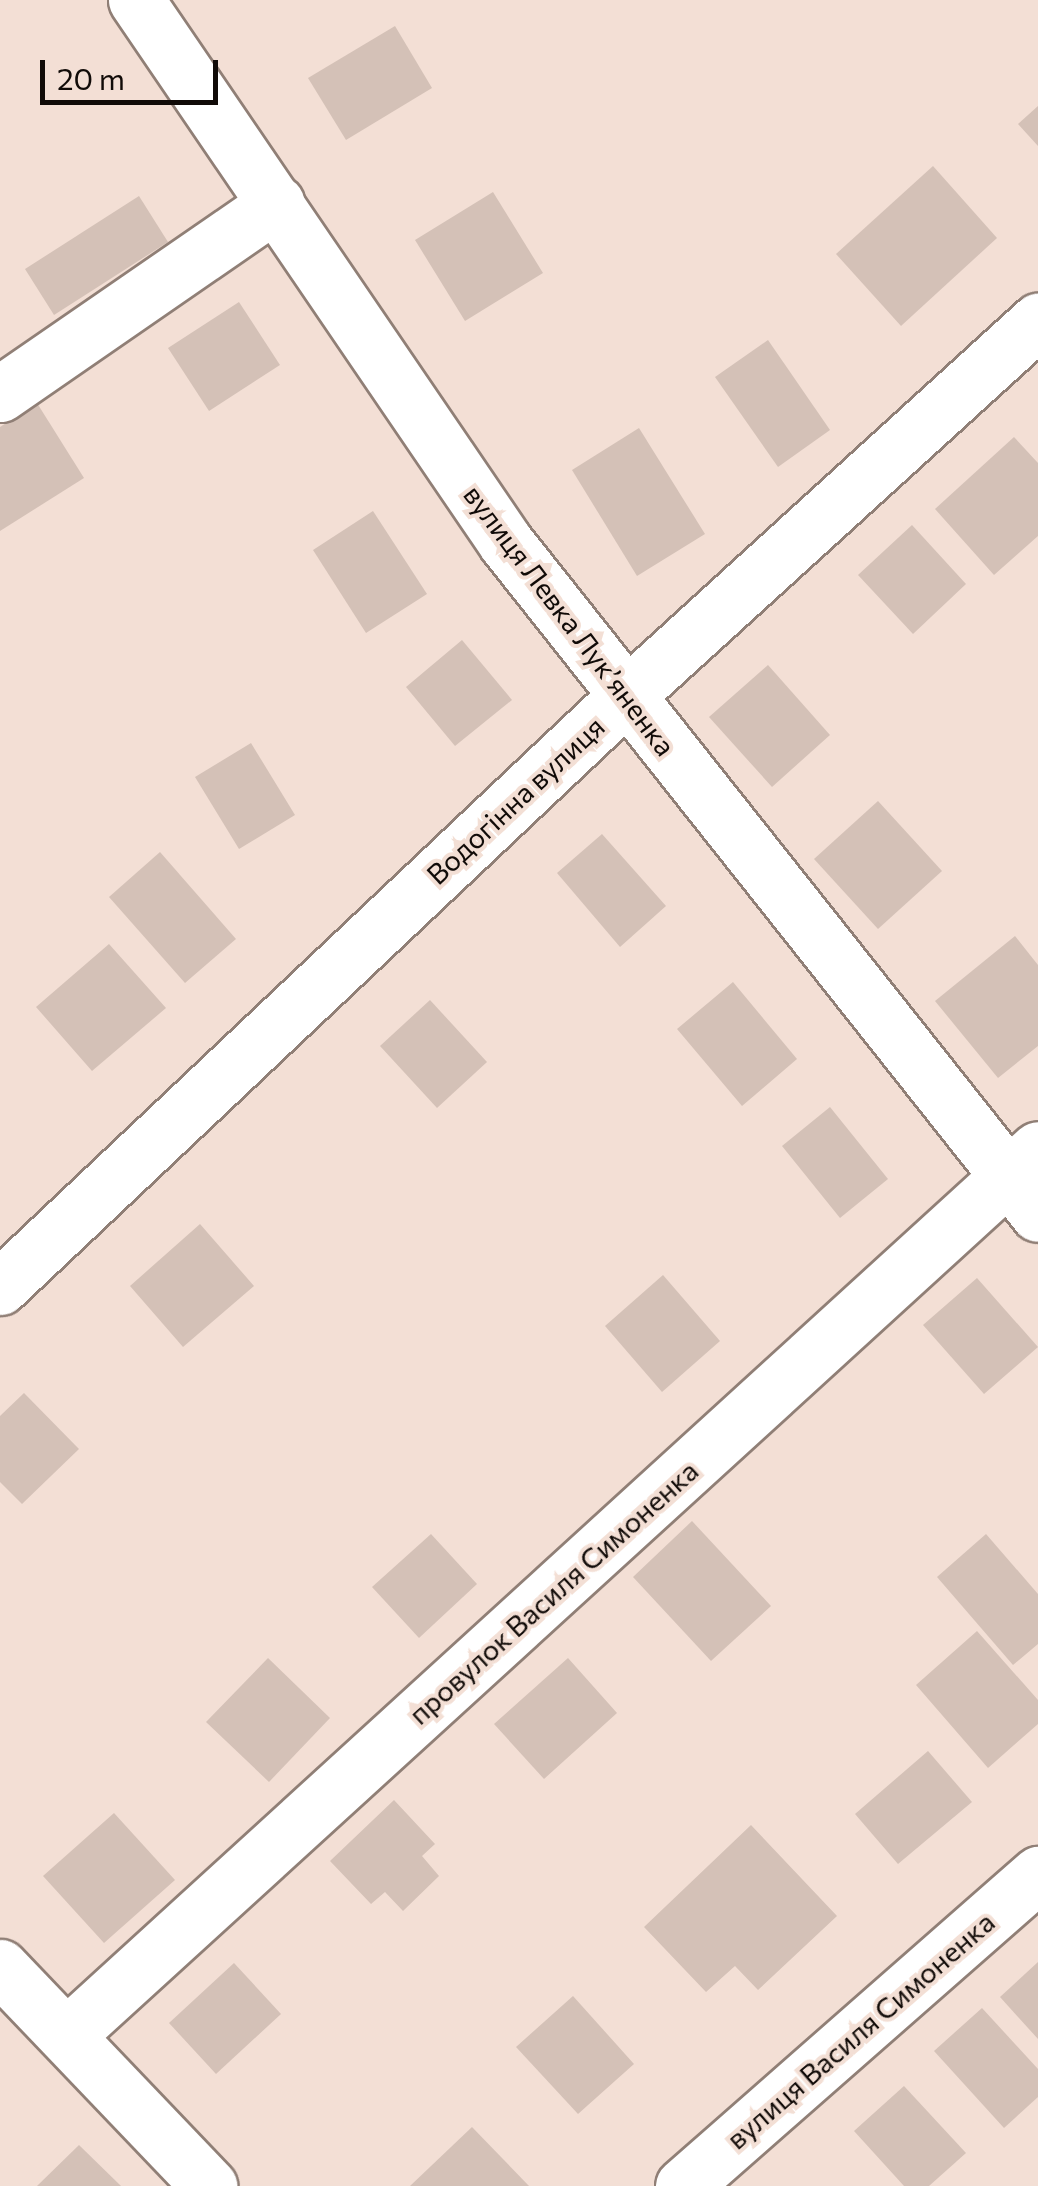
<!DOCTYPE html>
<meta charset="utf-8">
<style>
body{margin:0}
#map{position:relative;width:1038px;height:2186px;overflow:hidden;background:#f3dfd5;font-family:Commissioner,sans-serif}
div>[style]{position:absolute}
.building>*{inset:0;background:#d4c1b7}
.roads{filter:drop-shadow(2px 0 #907f76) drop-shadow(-2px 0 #907f76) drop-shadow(0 2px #907f76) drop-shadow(0 -2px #907f76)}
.minor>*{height:55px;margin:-27.5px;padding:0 27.5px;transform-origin:27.5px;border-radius:27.5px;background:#fff}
.tertiary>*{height:55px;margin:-27.5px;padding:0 27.5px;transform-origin:27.5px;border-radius:27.5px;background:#fff}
span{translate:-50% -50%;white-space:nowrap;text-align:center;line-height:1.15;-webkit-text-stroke:8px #f3dfd5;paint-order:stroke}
.street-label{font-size:28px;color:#110b08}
.scale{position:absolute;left:40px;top:60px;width:178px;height:45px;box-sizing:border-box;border:5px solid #110b08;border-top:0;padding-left:12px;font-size:30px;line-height:35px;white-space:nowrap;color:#110b08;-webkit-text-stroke:8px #f3dfd5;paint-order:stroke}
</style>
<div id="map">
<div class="building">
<i style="clip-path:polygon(395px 26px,432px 88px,346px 140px,308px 78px)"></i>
<i style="clip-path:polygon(1038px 106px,1038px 146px,1018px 124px)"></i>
<i style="clip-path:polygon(933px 166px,997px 238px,901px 326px,836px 254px)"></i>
<i style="clip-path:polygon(493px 192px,543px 273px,465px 321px,415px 240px)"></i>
<i style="clip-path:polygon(139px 196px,168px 242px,54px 315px,25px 269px)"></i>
<i style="clip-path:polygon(239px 302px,280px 365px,209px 411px,168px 348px)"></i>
<i style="clip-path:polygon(768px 340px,830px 430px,778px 467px,715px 377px)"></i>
<i style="clip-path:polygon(37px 403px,84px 478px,0 531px,0 427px)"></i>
<i style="clip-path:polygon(639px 428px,705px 534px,637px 576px,572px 470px)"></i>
<i style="clip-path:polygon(1014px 437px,1038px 463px,1038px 536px,994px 575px,935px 509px)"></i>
<i style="clip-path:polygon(373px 511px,427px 594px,366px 633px,313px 550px)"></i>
<i style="clip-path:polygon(912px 525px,966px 584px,913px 634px,858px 575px)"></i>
<i style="clip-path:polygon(462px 640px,512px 700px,455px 746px,406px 687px)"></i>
<i style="clip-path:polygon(768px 665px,830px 735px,772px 787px,709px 717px)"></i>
<i style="clip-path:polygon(251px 743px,295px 815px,239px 849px,195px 777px)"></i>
<i style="clip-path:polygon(878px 801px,942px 871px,878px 929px,814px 859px)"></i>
<i style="clip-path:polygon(602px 834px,666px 906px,620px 947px,557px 873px)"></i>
<i style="clip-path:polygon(160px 852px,236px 939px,185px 983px,109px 897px)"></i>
<i style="clip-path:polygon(1015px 936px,1038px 965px,1038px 1046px,998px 1078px,935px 1001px)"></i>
<i style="clip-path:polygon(109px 944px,166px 1008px,92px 1071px,36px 1007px)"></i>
<i style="clip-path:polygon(733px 982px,797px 1059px,742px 1106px,677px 1029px)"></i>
<i style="clip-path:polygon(430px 1000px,487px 1062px,437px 1108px,380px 1046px)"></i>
<i style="clip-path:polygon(830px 1107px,888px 1179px,840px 1218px,782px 1146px)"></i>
<i style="clip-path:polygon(200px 1224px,254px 1286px,183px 1347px,130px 1286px)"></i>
<i style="clip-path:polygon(663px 1275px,720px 1341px,662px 1392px,605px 1326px)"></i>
<i style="clip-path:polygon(977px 1278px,1038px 1347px,984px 1394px,923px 1325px)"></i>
<i style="clip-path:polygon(24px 1393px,79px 1449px,22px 1504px,0 1482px,0 1416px)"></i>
<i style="clip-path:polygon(692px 1521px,771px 1606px,711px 1661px,633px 1577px)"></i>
<i style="clip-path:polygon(431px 1534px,477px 1584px,419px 1638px,372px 1587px)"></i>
<i style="clip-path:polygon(986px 1534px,1038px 1594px,1038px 1644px,1013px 1665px,937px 1577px)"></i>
<i style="clip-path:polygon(977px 1631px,1038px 1700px,1038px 1724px,988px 1768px,916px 1685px)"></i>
<i style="clip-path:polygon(268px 1658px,330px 1718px,269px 1782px,206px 1722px)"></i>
<i style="clip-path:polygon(568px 1658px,617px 1713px,544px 1779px,494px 1724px)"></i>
<i style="clip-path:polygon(928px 1751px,972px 1802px,898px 1864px,855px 1814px)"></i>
<i style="clip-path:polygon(394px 1800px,435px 1844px,422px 1856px,439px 1876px,403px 1911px,385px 1892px,371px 1904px,330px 1861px)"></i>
<i style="clip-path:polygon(114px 1813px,175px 1880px,104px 1943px,43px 1876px)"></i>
<i style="clip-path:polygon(751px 1825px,837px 1916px,758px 1990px,735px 1966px,706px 1992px,644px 1927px)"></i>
<i style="clip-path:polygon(1038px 1962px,1038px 2039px,1000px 1997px)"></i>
<i style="clip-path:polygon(234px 1963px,281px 2014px,216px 2074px,169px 2023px)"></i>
<i style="clip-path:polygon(573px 1996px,634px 2064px,578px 2114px,516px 2047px)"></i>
<i style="clip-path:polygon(982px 2008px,1038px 2069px,1038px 2097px,1004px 2128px,934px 2051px)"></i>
<i style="clip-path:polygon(904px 2086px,966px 2153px,929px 2186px,904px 2186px,854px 2131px)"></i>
<i style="clip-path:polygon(472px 2127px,529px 2186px,410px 2186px)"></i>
<i style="clip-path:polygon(79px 2145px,121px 2186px,37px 2186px)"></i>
</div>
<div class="roads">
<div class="minor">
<i style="left:0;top:394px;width:336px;rotate:-34.6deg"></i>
<i style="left:0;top:1287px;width:859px;rotate:-43.35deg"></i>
<i style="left:625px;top:697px;width:559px;rotate:-42.32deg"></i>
<i style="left:0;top:1967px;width:303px;rotate:46.3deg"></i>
<i style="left:67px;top:2035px;width:1314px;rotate:-42.38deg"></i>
<i style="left:683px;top:2186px;width:473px;rotate:-41.3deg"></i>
</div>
<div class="tertiary">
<i style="left:136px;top:0;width:657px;rotate:55.73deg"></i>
<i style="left:506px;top:543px;width:856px;rotate:51.59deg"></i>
</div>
</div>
<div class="street-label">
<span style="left:570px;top:620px;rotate:53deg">вулиця Левка Лукʼяненка</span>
<span style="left:515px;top:800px;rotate:-43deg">Водогінна вулиця</span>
<span style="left:553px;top:1592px;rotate:-42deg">провулок Василя Симоненка</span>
<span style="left:860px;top:2030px;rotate:-41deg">вулиця Василя Симоненка</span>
</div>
<div class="scale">20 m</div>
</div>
